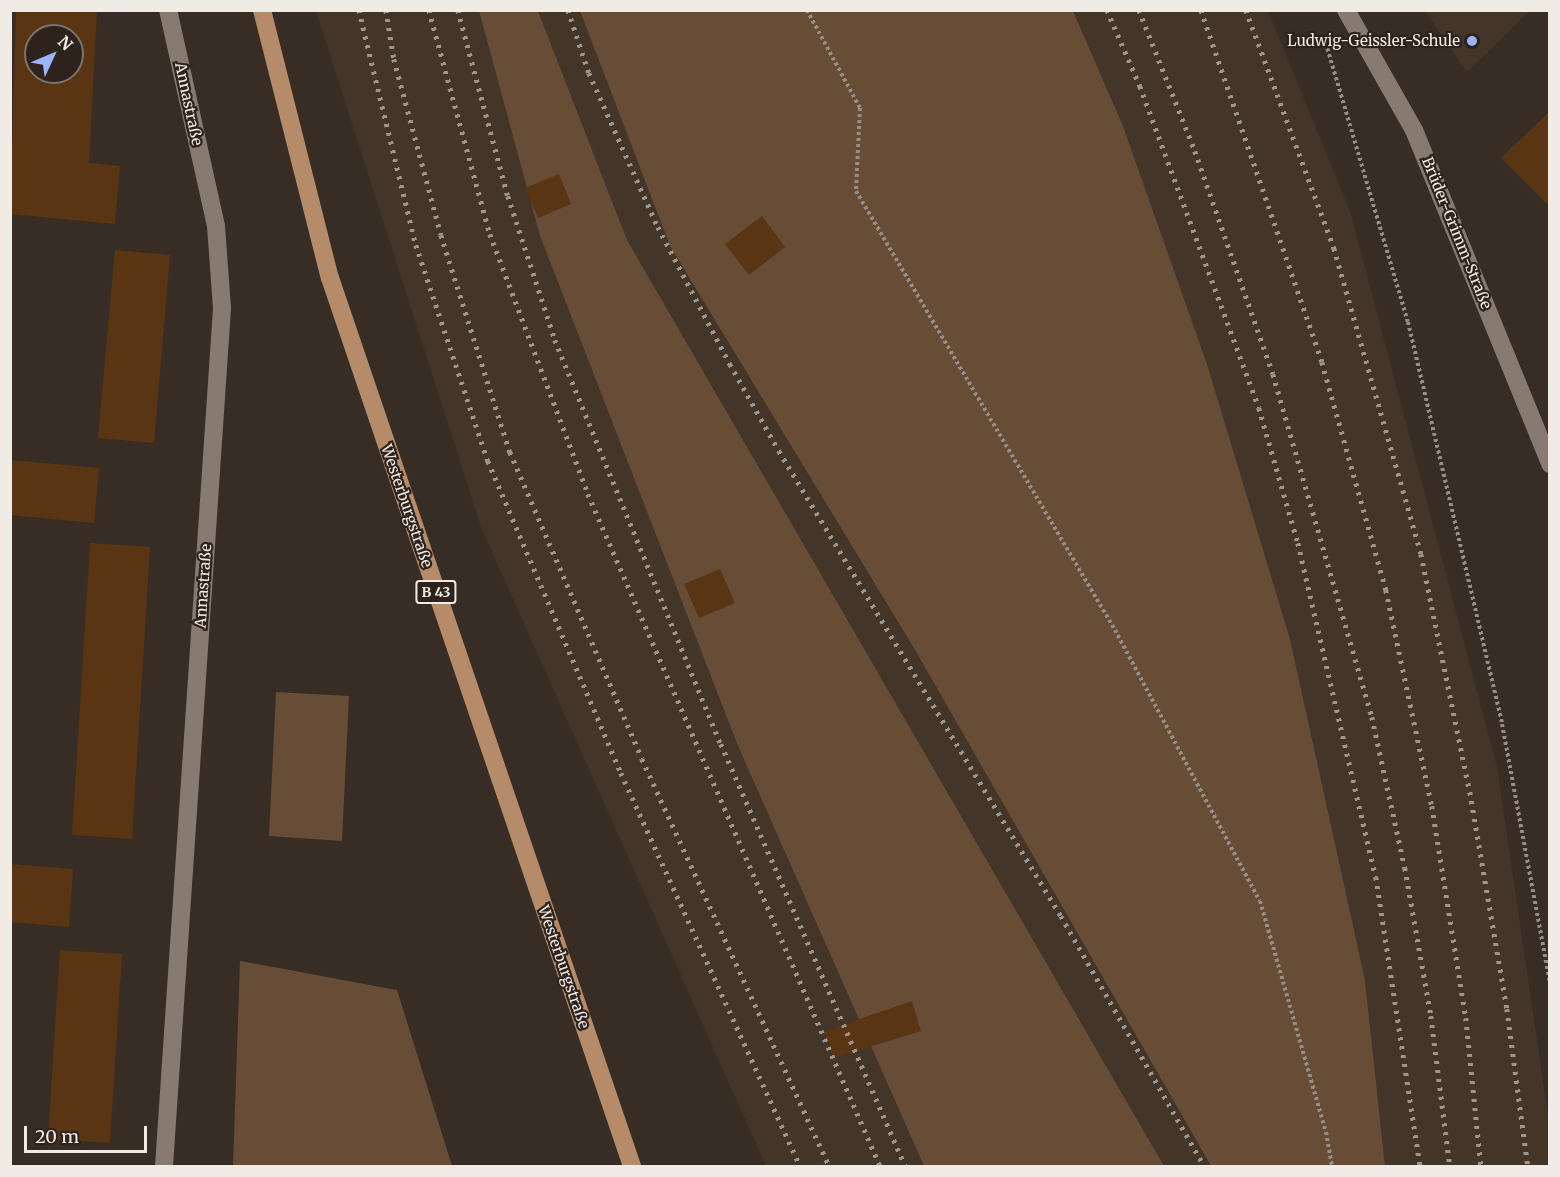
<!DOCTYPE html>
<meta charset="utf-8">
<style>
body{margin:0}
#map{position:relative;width:1560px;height:1177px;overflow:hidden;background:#372d25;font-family:Merriweather,serif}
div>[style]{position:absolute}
.built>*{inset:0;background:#443529}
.green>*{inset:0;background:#674c36}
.building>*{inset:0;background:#5a3514}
.path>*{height:4px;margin-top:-2px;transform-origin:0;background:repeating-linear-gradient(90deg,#968e88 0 3px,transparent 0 6px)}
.minor>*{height:18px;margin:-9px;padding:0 9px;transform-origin:9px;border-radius:9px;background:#867a71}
.major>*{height:18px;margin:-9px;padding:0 9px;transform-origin:9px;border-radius:9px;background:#b58b69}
.rail>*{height:4.5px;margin-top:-2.25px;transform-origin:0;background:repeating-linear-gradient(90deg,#9d968f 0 3px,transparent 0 9px)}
.dots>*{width:16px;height:16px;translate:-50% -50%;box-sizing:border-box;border:3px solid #2d231c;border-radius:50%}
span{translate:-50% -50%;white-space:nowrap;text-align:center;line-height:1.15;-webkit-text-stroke:4.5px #2d231c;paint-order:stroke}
.shield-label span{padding:2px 4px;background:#2d231c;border:2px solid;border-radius:4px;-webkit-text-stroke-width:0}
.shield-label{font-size:14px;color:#f1ebe6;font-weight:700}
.poi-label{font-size:15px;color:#f1ebe6}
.right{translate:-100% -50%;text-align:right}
.street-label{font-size:15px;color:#f1ebe6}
.frame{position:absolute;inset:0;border:12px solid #f1ebe6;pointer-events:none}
.north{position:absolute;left:24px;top:24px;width:60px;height:60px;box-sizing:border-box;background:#2d231c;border:2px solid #7b736d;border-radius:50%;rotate:46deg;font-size:16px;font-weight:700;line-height:24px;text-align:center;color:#f1ebe6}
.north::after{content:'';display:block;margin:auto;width:21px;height:27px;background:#9cb4fd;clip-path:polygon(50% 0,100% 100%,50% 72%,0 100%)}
.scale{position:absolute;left:24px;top:1126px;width:123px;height:27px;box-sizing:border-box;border:3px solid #f1ebe6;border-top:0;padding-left:8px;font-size:18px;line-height:21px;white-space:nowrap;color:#f1ebe6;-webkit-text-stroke:4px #2d231c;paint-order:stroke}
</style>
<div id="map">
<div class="built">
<i style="clip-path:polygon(316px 11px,479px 11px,540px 236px,738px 746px,924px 1166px,766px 1166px,481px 527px)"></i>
<i style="clip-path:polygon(538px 11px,580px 11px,670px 246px,915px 650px,1211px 1166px,1164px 1166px,920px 746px,627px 240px)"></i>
<i style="clip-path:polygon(1073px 11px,1268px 11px,1350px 211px,1497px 767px,1549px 1122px,1549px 1166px,1385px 1166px,1365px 980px,1290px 639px,1207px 364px,1123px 126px)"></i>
<i style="clip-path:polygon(1425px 11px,1530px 11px,1467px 72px)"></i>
</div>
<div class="green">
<i style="clip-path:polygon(479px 11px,538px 11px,627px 240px,1164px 1166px,924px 1166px,738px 746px,540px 236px)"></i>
<i style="clip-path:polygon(580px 11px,1073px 11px,1123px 126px,1207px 364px,1290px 639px,1365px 980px,1385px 1166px,1211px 1166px,915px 650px,670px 246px)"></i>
<i style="clip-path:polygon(276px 692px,349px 696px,342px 841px,269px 836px)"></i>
<i style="clip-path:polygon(240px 961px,397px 990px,452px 1166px,233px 1166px)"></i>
</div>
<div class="building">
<i style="clip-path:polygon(evenodd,16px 10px,97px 10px,89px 163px,120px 166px,115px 224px,10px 214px,16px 10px,36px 36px,72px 36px,72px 72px,36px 72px,36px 36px)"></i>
<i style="clip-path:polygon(1550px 111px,1550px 207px,1501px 158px)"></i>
<i style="clip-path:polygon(559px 174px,571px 204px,538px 218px,525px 188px)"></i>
<i style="clip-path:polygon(762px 216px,785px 247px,749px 275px,725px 244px)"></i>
<i style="clip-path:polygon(115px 250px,170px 255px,154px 443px,98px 438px)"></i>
<i style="clip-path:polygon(10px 460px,99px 468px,94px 523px,10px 515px)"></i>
<i style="clip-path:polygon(90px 543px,150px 547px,132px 839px,72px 835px)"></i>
<i style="clip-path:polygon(720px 569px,735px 603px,699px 618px,684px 584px)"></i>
<i style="clip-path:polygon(10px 864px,73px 869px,69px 927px,10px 922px)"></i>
<i style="clip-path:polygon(60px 950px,122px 954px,110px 1143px,48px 1139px)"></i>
<i style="clip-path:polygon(912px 1001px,921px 1031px,834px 1058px,825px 1031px)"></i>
</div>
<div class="path">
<i style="left:807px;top:10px;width:111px;rotate:61.6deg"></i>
<i style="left:860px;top:108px;width:83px;rotate:92.8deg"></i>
<i style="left:856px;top:191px;width:510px;rotate:59.46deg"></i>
<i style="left:1115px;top:630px;width:307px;rotate:61.9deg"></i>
<i style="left:1260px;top:901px;width:240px;rotate:74.1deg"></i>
<i style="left:1326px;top:1132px;width:35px;rotate:80deg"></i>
<i style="left:1324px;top:37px;width:297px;rotate:73.6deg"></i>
<i style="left:1408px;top:322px;width:413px;rotate:76.8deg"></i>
<i style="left:1502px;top:724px;width:262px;rotate:79.5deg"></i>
</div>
<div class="minor">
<i style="left:1346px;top:10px;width:138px;rotate:60.5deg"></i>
<i style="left:1414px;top:130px;width:361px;rotate:67.8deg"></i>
<i style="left:164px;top:1166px;width:860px;rotate:-86.13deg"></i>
<i style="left:222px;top:308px;width:82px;rotate:-94.2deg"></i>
<i style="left:216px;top:226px;width:221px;rotate:-102.5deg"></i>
</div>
<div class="major">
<i style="left:262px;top:10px;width:276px;rotate:75.8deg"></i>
<i style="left:330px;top:278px;width:938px;rotate:71.22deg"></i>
</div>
<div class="rail">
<i style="left:359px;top:10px;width:242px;rotate:76.4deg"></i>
<i style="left:416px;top:245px;width:228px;rotate:71.6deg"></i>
<i style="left:488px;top:461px;width:339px;rotate:66.9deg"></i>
<i style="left:621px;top:773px;width:432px;rotate:65.5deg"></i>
<i style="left:386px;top:10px;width:50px;rotate:80.7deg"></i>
<i style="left:394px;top:59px;width:182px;rotate:75deg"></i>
<i style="left:441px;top:235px;width:228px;rotate:72.4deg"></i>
<i style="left:510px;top:452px;width:334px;rotate:66.7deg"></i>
<i style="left:642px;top:759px;width:448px;rotate:65.3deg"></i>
<i style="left:429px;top:10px;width:232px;rotate:74.8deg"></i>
<i style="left:490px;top:234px;width:278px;rotate:69.3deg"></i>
<i style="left:588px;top:494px;width:733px;rotate:66.51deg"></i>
<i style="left:458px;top:10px;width:193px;rotate:75deg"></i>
<i style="left:508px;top:196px;width:151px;rotate:71.9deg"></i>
<i style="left:555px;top:340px;width:437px;rotate:67.7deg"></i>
<i style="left:721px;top:744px;width:460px;rotate:66.4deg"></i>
<i style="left:568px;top:10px;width:66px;rotate:71.6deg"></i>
<i style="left:589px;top:73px;width:169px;rotate:65.9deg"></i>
<i style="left:658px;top:227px;width:155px;rotate:62.3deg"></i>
<i style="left:730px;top:364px;width:100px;rotate:60.6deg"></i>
<i style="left:779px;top:451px;width:544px;rotate:58.77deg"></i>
<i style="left:1061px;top:916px;width:288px;rotate:60.2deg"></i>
<i style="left:1107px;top:10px;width:83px;rotate:66.5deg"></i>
<i style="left:1140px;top:86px;width:343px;rotate:69.7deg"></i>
<i style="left:1259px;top:408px;width:141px;rotate:73.9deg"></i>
<i style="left:1298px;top:543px;width:343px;rotate:76.9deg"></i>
<i style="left:1376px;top:877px;width:292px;rotate:81.3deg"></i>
<i style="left:1139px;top:10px;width:152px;rotate:68.3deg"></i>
<i style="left:1195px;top:151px;width:236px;rotate:70.7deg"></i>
<i style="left:1273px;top:374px;width:357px;rotate:73.9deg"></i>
<i style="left:1372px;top:717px;width:155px;rotate:77.7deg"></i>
<i style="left:1405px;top:868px;width:150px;rotate:80deg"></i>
<i style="left:1431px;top:1016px;width:151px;rotate:82.8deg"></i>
<i style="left:1201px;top:10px;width:372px;rotate:71deg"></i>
<i style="left:1322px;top:362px;width:237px;rotate:74.3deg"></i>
<i style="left:1386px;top:590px;width:221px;rotate:78deg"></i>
<i style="left:1432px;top:806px;width:215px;rotate:80.9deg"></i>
<i style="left:1466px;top:1018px;width:149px;rotate:84.2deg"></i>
<i style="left:1246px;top:10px;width:254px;rotate:69.7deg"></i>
<i style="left:1334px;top:248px;width:318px;rotate:74.1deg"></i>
<i style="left:1421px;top:554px;width:243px;rotate:78.4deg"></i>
<i style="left:1470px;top:792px;width:220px;rotate:80.3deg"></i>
<i style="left:1507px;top:1009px;width:158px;rotate:82.4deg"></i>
</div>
<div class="dots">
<i style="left:1472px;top:41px;background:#9cb4fd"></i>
</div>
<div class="shield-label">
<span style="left:436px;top:592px">B 43</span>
</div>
<div class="poi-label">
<span class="right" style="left:1460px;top:41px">Ludwig-Geissler-Schule</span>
</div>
<div class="street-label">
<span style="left:189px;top:104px;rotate:78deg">Annastraße</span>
<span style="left:1457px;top:233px;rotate:68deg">Brüder-Grimm-Straße</span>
<span style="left:407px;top:506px;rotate:71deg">Westerburgstraße</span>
<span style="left:203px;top:586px;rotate:-86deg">Annastraße</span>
<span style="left:564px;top:967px;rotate:71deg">Westerburgstraße</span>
</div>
<div class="frame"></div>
<div class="north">N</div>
<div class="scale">20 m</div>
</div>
